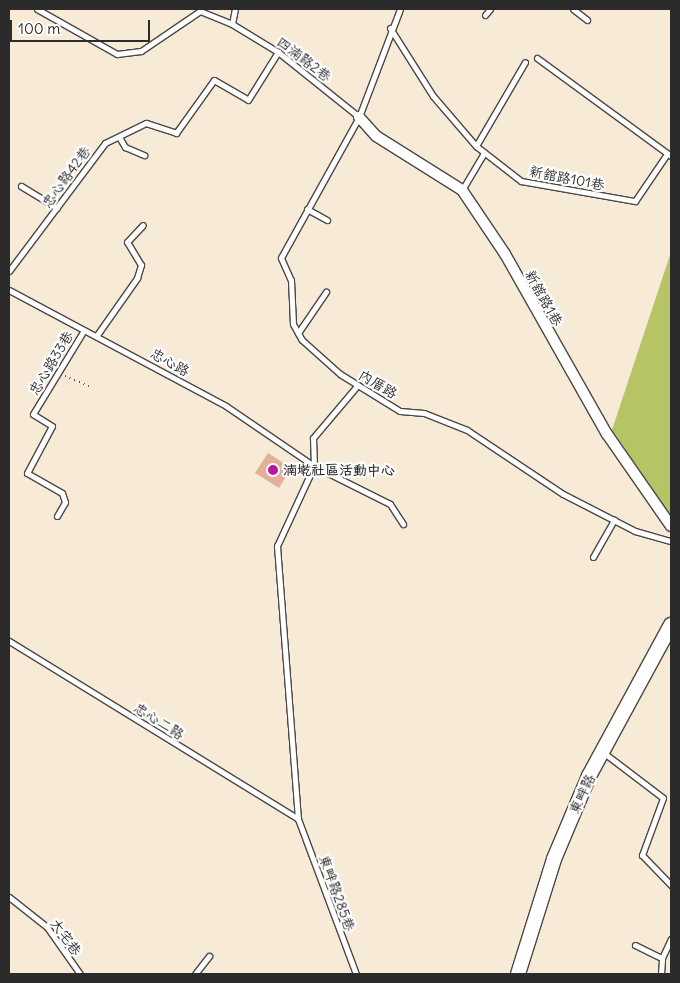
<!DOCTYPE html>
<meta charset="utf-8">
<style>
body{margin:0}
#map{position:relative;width:680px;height:983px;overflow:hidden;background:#f7ead7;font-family:Delius,"LXGW WenKai TC",sans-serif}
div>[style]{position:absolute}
.green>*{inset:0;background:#b7c466}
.building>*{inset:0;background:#e5af99}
.path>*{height:2px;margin-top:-1px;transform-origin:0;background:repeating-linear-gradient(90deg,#4a4845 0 1px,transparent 0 5px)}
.roads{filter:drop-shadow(1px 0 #4a4845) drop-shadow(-1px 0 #4a4845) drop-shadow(0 1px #4a4845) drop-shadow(0 -1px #4a4845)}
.lane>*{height:5px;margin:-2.5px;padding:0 2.5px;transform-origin:2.5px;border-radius:2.5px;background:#fff}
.street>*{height:10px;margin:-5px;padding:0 5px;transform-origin:5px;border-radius:5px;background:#fff}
.secondary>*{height:14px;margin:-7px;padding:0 7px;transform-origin:7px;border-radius:7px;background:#fff}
.dots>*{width:14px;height:14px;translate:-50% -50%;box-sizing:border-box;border:2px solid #fff;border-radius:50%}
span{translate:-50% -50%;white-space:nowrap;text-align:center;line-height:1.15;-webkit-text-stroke:4.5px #fff;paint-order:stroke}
.street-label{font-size:14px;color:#2b2b2b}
.poi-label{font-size:14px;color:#2b2b2b;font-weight:700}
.left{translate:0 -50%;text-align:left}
.frame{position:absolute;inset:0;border:10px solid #2b2b2b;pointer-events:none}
.scale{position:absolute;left:10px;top:20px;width:140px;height:22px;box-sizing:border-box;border:2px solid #2b2b2b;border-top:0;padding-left:6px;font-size:15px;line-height:18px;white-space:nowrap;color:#2b2b2b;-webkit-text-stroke:4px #fff;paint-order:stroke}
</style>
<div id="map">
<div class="green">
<i style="clip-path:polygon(671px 252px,671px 516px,612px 430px)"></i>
</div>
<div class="building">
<i style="clip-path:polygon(268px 453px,291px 468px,279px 488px,255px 473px)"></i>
</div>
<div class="path">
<i style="left:65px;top:376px;width:26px;rotate:23deg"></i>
</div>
<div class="roads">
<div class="lane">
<i style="left:37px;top:9px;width:92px;rotate:29.4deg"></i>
<i style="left:117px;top:54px;width:24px;rotate:-7deg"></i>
<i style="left:141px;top:51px;width:71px;rotate:-34.1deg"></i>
<i style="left:200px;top:11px;width:35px;rotate:22deg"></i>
<i style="left:232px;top:24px;width:54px;rotate:31.3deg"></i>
<i style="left:278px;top:52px;width:104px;rotate:38.7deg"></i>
<i style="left:400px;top:9px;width:116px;rotate:110.8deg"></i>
<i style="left:359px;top:117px;width:161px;rotate:119deg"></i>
<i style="left:281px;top:258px;width:24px;rotate:66deg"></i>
<i style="left:291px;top:280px;width:44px;rotate:87.4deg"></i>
<i style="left:293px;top:324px;width:18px;rotate:61deg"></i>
<i style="left:302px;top:340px;width:51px;rotate:41.8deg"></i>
<i style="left:340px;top:374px;width:70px;rotate:31.7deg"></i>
<i style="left:400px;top:411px;width:24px;rotate:5deg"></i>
<i style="left:424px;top:413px;width:46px;rotate:21.6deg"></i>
<i style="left:467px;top:430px;width:115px;rotate:33.7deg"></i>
<i style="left:563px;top:494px;width:81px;rotate:27.2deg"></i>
<i style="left:635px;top:531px;width:37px;rotate:16deg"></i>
<i style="left:573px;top:9px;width:18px;rotate:38deg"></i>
<i style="left:485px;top:15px;width:8px;rotate:-50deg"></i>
<i style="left:232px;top:24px;width:15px;rotate:-79deg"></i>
<i style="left:390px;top:28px;width:80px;rotate:57.7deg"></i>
<i style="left:433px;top:96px;width:66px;rotate:49.3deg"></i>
<i style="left:476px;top:146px;width:57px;rotate:37.9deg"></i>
<i style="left:521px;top:181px;width:116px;rotate:10deg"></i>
<i style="left:635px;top:201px;width:57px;rotate:-55.8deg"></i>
<i style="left:537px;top:58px;width:166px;rotate:36.2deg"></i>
<i style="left:119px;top:137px;width:12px;rotate:59deg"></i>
<i style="left:125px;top:147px;width:21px;rotate:23deg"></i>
<i style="left:476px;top:146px;width:97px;rotate:-59.7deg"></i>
<i style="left:21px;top:186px;width:42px;rotate:31.4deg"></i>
<i style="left:462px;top:190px;width:43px;rotate:-59.3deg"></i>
<i style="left:307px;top:209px;width:23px;rotate:29deg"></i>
<i style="left:9px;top:271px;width:160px;rotate:-53.1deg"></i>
<i style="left:105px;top:143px;width:46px;rotate:-26deg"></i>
<i style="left:146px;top:123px;width:32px;rotate:18deg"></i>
<i style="left:176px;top:133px;width:65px;rotate:-54.4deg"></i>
<i style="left:214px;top:80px;width:39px;rotate:30deg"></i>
<i style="left:248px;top:100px;width:57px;rotate:-58deg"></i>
<i style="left:9px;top:290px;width:246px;rotate:28.1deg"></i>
<i style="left:226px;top:406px;width:107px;rotate:34.3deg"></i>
<i style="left:314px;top:466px;width:85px;rotate:26.6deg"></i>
<i style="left:390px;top:504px;width:24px;rotate:57deg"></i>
<i style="left:298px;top:333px;width:50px;rotate:-55.7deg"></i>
<i style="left:97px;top:335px;width:70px;rotate:-54.9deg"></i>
<i style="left:137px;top:278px;width:14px;rotate:-73deg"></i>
<i style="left:141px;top:265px;width:27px;rotate:-121deg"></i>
<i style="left:127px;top:242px;width:23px;rotate:-47deg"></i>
<i style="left:57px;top:516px;width:16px;rotate:-60deg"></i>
<i style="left:65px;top:502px;width:9px;rotate:-108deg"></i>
<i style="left:62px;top:493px;width:40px;rotate:-150.3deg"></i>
<i style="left:27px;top:473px;width:53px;rotate:-62deg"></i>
<i style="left:52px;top:426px;width:22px;rotate:-148deg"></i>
<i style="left:33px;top:414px;width:98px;rotate:-58.7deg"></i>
<i style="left:593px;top:557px;width:43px;rotate:-60.4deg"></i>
<i style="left:9px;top:641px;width:339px;rotate:31.6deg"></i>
<i style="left:604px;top:753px;width:74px;rotate:37.3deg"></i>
<i style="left:663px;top:798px;width:61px;rotate:110.2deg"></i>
<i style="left:642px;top:855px;width:42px;rotate:46deg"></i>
<i style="left:9px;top:897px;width:48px;rotate:38.3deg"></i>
<i style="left:47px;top:927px;width:57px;rotate:54.9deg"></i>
<i style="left:635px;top:945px;width:30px;rotate:26deg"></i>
<i style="left:195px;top:974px;width:23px;rotate:-52deg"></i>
<i style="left:356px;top:974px;width:165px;rotate:-110.5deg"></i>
<i style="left:298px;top:819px;width:274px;rotate:-94.4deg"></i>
<i style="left:277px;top:546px;width:88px;rotate:-65.2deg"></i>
<i style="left:314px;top:466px;width:28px;rotate:-92deg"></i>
<i style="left:313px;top:438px;width:68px;rotate:-49.8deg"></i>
<i style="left:661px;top:974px;width:16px;rotate:-86deg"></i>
<i style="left:662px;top:958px;width:21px;rotate:-65deg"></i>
</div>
<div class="street">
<i style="left:359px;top:117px;width:25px;rotate:48deg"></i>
<i style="left:376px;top:136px;width:102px;rotate:32.1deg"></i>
<i style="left:462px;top:190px;width:77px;rotate:56.1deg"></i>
<i style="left:505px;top:254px;width:207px;rotate:60.5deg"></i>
<i style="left:607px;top:434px;width:112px;rotate:55.2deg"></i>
</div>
<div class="secondary">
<i style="left:518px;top:974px;width:121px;rotate:-72.6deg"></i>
<i style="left:554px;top:859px;width:90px;rotate:-67.1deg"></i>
<i style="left:589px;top:776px;width:172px;rotate:-61.5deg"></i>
</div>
</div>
<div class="dots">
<i style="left:273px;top:470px;background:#b5179e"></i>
</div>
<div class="street-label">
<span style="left:304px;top:59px;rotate:37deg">四湳路2巷</span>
<span style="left:66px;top:177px;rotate:-54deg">忠心路42巷</span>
<span style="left:567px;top:178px;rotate:11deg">新舘路101巷</span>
<span style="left:544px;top:298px;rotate:61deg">新舘路1巷</span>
<span style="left:170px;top:362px;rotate:29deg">忠心路</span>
<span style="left:51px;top:363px;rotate:-59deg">忠心路33巷</span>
<span style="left:378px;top:384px;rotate:31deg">內厝路</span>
<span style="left:159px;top:721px;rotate:32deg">忠心二路</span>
<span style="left:582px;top:794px;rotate:-65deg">東畔路</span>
<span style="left:337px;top:893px;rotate:70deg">東畔路285巷</span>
<span style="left:66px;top:937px;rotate:54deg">大宅巷</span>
</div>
<div class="poi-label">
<span class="left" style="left:283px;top:470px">湳墘社區活動中心</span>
</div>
<div class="frame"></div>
<div class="scale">100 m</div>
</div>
